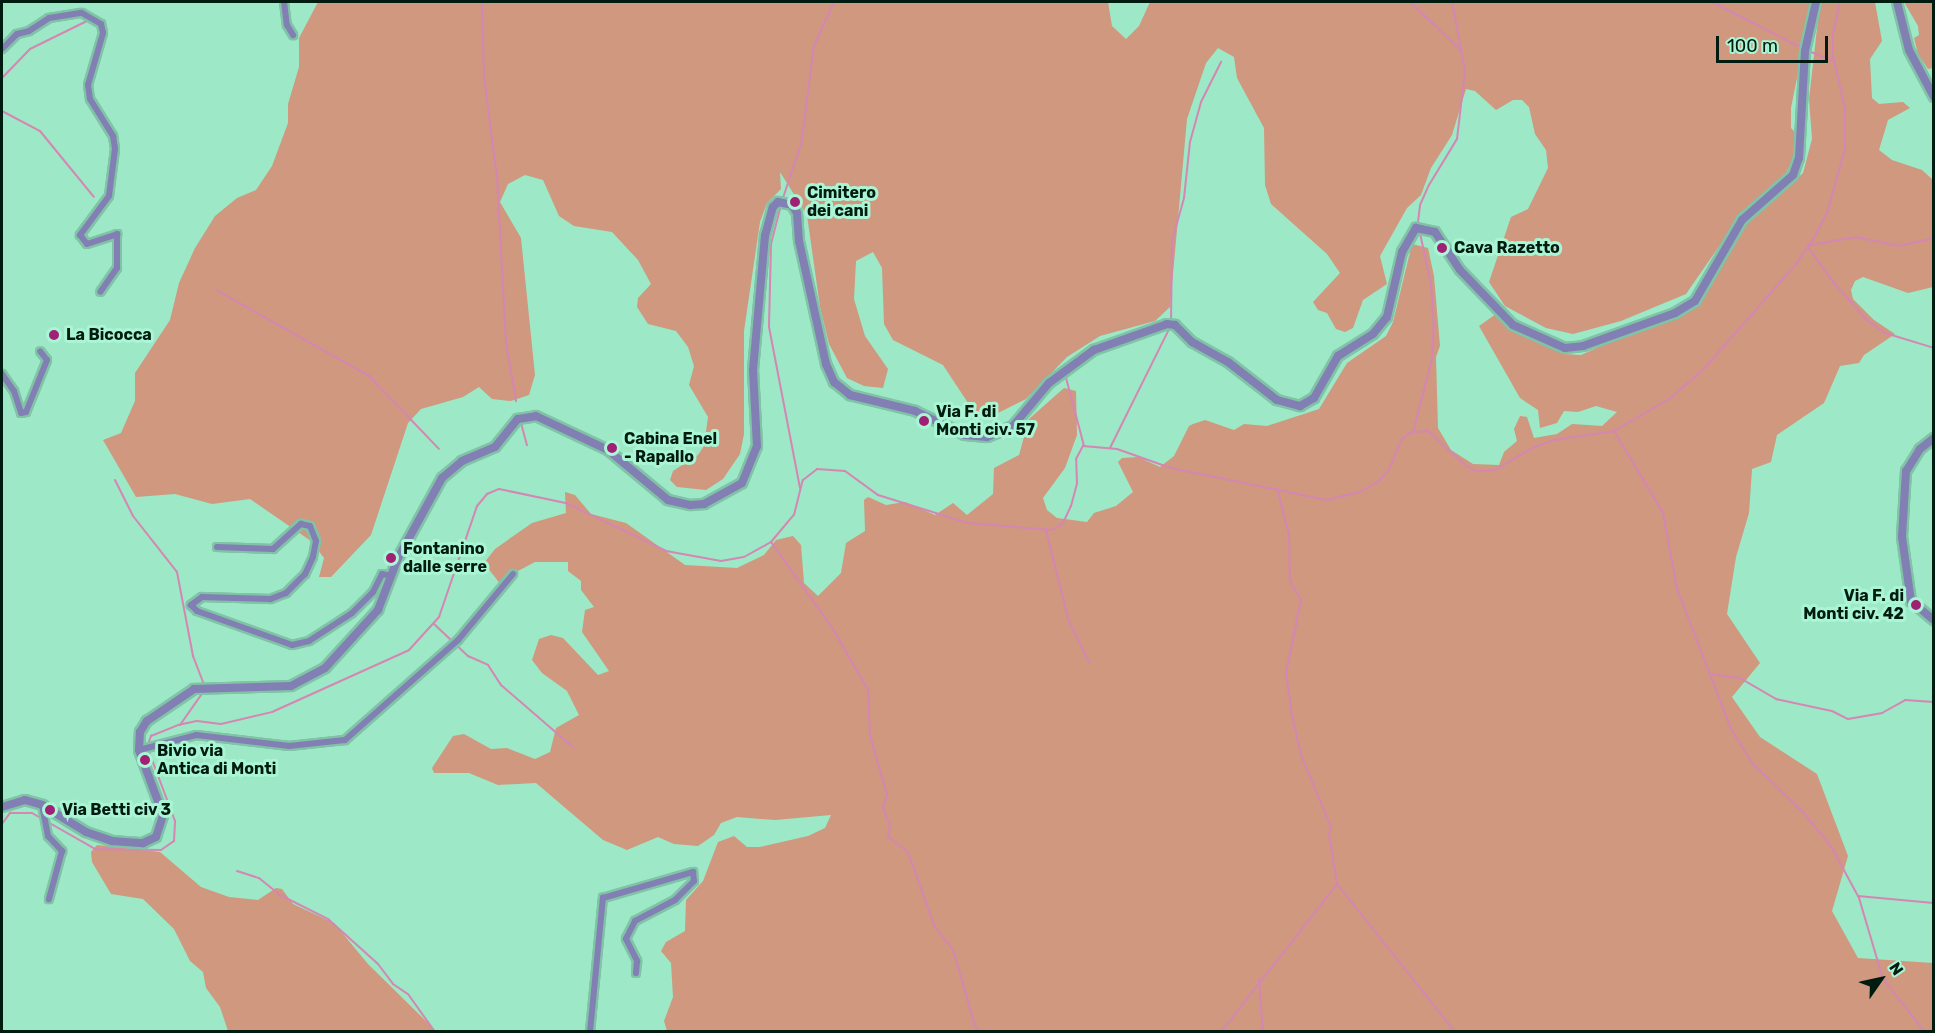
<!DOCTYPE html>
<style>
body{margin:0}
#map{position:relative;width:1935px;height:1033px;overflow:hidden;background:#9ce8c7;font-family:Rubik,sans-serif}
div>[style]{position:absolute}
.green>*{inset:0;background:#cf987f}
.stream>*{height:2px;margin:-1px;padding:0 1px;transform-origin:1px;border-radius:1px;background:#d586b2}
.roads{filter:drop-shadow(2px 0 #80c3a6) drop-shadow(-2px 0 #80c3a6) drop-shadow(0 2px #80c3a6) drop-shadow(0 -2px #80c3a6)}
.minor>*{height:6px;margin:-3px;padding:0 3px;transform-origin:3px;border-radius:3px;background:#817fb3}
.tertiary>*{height:8px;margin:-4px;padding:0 4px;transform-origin:4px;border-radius:4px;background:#817fb3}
.dots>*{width:16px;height:16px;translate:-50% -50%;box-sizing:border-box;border:3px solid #a9f5d4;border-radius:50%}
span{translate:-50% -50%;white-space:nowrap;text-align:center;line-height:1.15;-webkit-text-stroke:6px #a9f5d4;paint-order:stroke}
.poi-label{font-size:16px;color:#001b10;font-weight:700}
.left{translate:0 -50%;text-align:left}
.right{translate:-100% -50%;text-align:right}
.frame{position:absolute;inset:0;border:3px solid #001b10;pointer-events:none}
.north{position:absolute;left:1851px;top:949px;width:60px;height:60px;-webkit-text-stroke:4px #a9f5d4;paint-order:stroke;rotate:56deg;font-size:16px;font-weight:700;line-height:24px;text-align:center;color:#001b10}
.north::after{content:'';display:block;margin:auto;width:21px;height:27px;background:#001b10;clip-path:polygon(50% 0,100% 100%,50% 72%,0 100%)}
.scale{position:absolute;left:1716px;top:36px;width:112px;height:27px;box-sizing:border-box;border:3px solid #001b10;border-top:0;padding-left:8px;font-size:18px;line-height:21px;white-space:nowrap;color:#001b10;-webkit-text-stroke:4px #a9f5d4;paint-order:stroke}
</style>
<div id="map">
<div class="green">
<i style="clip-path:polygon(318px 2px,1108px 2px,1112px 26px,1126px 39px,1139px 26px,1150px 2px,1812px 2px,1791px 108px,1791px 128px,1798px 135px,1797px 154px,1781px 181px,1736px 222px,1686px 294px,1621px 321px,1573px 334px,1546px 328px,1505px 306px,1489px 282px,1511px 217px,1528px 209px,1548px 168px,1546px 150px,1535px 134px,1529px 107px,1522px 100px,1513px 100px,1496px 110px,1475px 91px,1466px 89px,1452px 135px,1431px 168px,1421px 195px,1407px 208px,1380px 256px,1387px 284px,1363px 300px,1353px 328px,1345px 332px,1336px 329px,1327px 313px,1318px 310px,1313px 302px,1340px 273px,1327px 254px,1271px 204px,1265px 185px,1264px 128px,1237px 78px,1234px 57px,1218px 48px,1206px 63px,1187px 119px,1170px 307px,1155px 321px,1100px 336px,1067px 357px,1026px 399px,992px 416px,974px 412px,943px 365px,893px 340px,884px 324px,882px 268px,873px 252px,856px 261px,854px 299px,865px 336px,888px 369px,883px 388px,864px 386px,847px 378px,829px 344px,820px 307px,807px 215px,780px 172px,781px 189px,767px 203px,760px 222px,744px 331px,744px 434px,740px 454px,723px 479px,706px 490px,677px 487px,670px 480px,673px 471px,698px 455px,704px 446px,708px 417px,689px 385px,694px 366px,688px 347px,676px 331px,648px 324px,637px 307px,638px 298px,651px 284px,638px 260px,612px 232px,574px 226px,559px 216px,543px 180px,525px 175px,508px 184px,500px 202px,521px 238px,535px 375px,529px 395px,511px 401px,492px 399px,479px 387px,463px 397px,421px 409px,408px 423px,371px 535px,331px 577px,319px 577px,324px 558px,311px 541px,250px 499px,212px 504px,175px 494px,136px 497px,103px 440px,121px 433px,135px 401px,135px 373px,170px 320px,179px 283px,195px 248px,215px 216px,237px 198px,256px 190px,272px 166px,288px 123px,288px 104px,299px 67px,299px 38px)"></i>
<i style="clip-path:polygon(1820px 2px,1875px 2px,1882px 41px,1870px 59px,1872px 98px,1879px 104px,1903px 102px,1910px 108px,1888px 120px,1879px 150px,1892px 160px,1922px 170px,1933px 180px,1933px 287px,1908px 293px,1863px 277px,1855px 281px,1851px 290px,1853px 299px,1874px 320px,1895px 334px,1864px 355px,1859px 363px,1840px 366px,1824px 403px,1777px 435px,1771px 462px,1752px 469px,1749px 513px,1736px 557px,1727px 614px,1760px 663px,1732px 697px,1760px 737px,1817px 774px,1848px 856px,1832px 911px,1858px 958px,1933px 963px,1933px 1031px,667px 1031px,664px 1021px,673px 997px,671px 963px,661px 951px,666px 942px,685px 931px,686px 900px,703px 881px,718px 842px,734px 836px,747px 847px,760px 847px,808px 836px,825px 828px,831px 815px,775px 820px,737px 817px,721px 823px,714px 835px,698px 846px,674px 844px,658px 837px,627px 850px,603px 840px,536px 783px,498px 785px,469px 773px,434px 773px,432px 768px,453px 736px,464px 734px,491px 749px,507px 748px,535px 759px,550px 752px,556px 728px,579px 715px,567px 691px,542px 673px,532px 660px,539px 639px,551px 635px,563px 638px,598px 675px,609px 671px,582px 632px,585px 610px,594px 607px,581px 590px,581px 581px,568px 571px,568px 562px,535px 562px,514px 573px,501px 585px,484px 563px,495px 549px,532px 523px,566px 513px,565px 492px,575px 495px,591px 514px,626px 523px,685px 565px,737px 568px,764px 555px,776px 540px,793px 536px,801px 545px,804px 583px,818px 596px,841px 573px,846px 543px,865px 531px,864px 500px,868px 497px,886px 505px,905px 502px,935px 515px,953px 503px,967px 515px,993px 494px,994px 468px,1019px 455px,1029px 419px,1064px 388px,1076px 391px,1077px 435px,1065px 468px,1043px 498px,1047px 510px,1057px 518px,1087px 522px,1094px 513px,1116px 506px,1133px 492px,1118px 462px,1122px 458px,1138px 457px,1160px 467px,1174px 456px,1189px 426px,1193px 424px,1205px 420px,1234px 430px,1244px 424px,1267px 426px,1319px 409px,1347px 363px,1386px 336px,1393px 322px,1412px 244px,1428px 248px,1434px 276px,1440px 346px,1436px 357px,1438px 428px,1451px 450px,1473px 464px,1499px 465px,1504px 452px,1517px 441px,1514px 429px,1520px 416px,1527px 417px,1534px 438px,1557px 434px,1572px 424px,1602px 426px,1617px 412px,1596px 406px,1578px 412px,1564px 411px,1557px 423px,1540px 428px,1538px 410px,1520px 398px,1479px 326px,1496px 314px,1511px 331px,1564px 354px,1581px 355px,1697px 303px,1744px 226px,1803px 173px,1812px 139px,1809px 99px)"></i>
<i style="clip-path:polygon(1904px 2px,1933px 2px,1933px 68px,1928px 69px,1918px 54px,1914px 38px,1919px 35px,1918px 26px)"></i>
<i style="clip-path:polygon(97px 845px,160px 852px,201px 887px,229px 897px,258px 900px,276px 888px,282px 889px,293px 904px,334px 923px,368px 964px,436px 1031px,228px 1031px,220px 1007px,206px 988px,203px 972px,190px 961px,174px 929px,143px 899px,111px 894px,92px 862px,91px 852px)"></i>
</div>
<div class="stream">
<i style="left:482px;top:2px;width:74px;rotate:88.5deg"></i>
<i style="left:484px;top:76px;width:102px;rotate:82.7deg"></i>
<i style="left:497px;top:177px;width:166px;rotate:86.9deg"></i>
<i style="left:506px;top:343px;width:59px;rotate:80.2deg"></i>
<i style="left:1410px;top:2px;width:71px;rotate:43.3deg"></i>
<i style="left:1712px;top:2px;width:101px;rotate:27.1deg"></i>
<i style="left:1808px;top:51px;width:27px;rotate:20deg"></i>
<i style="left:2px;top:78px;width:40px;rotate:-46deg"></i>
<i style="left:30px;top:49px;width:64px;rotate:-26.2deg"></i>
<i style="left:2px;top:111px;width:43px;rotate:27.8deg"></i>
<i style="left:40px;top:131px;width:85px;rotate:50.7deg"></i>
<i style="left:783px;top:198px;width:57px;rotate:-71.6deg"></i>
<i style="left:801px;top:144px;width:99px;rotate:-82.4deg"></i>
<i style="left:814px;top:46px;width:48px;rotate:-65.6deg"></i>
<i style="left:781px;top:205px;width:40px;rotate:104.4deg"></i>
<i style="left:771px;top:244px;width:83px;rotate:91.4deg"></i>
<i style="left:769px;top:327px;width:164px;rotate:79.1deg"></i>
<i style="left:1418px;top:222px;width:17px;rotate:-83deg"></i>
<i style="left:1420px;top:205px;width:22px;rotate:-66deg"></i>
<i style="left:1429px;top:185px;width:54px;rotate:-58.7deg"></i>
<i style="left:1457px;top:139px;width:68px;rotate:-83.3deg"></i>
<i style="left:1465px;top:71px;width:70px;rotate:-100.7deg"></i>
<i style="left:1810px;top:245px;width:47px;rotate:-9.9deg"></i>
<i style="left:1856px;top:237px;width:44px;rotate:11.8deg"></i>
<i style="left:1899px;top:246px;width:36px;rotate:-13deg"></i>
<i style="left:1808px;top:247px;width:43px;rotate:54.5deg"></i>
<i style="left:1833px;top:282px;width:51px;rotate:48.2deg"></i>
<i style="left:1867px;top:320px;width:22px;rotate:36deg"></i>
<i style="left:1885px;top:333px;width:51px;rotate:17deg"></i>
<i style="left:216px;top:290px;width:176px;rotate:29.3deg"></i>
<i style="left:369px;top:376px;width:101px;rotate:46.2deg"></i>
<i style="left:1171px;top:322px;width:81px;rotate:-89.3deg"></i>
<i style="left:1172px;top:241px;width:45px;rotate:-74.4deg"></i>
<i style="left:1184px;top:198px;width:56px;rotate:-83.9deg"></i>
<i style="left:1190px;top:142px;width:41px;rotate:-74.6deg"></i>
<i style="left:1201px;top:102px;width:45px;rotate:-63.4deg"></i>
<i style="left:1065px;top:374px;width:74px;rotate:75.2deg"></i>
<i style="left:521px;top:423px;width:23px;rotate:75deg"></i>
<i style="left:1614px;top:431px;width:96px;rotate:59.1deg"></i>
<i style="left:1663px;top:513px;width:77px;rotate:79.6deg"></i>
<i style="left:1677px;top:589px;width:150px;rotate:68.9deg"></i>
<i style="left:1731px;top:729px;width:40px;rotate:58deg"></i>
<i style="left:1752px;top:763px;width:71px;rotate:43.9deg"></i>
<i style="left:1803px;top:812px;width:46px;rotate:51.1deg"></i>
<i style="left:1832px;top:848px;width:57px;rotate:61.6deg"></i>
<i style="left:1859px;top:898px;width:84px;rotate:73.5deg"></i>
<i style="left:1883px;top:979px;width:68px;rotate:51.6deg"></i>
<i style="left:1413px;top:432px;width:75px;rotate:-75.4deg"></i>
<i style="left:1432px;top:359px;width:33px;rotate:-87deg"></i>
<i style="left:1434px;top:326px;width:42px;rotate:-94.1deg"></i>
<i style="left:1431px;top:284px;width:52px;rotate:-102.2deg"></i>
<i style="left:1110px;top:448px;width:135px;rotate:-63.6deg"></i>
<i style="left:115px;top:480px;width:40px;rotate:63.4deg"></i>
<i style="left:133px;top:516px;width:71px;rotate:51.8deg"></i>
<i style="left:177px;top:572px;width:86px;rotate:79.2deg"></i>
<i style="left:193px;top:656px;width:30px;rotate:69deg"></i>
<i style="left:1277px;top:488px;width:49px;rotate:75.7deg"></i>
<i style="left:1289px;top:535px;width:46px;rotate:88.8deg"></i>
<i style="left:1290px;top:581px;width:22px;rotate:60deg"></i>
<i style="left:1301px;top:600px;width:75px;rotate:101.6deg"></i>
<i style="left:1286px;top:673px;width:42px;rotate:81.9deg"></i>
<i style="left:1292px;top:715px;width:41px;rotate:77.3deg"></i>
<i style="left:1301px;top:755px;width:78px;rotate:67.4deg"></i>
<i style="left:1331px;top:827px;width:8px;rotate:104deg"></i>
<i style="left:1329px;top:835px;width:50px;rotate:80.7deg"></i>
<i style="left:1337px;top:884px;width:189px;rotate:51.4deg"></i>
<i style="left:1046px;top:530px;width:92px;rotate:76.1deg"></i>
<i style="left:1068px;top:619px;width:48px;rotate:64deg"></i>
<i style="left:771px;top:542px;width:107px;rotate:54.5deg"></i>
<i style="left:833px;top:629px;width:70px;rotate:60.2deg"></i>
<i style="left:868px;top:690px;width:46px;rotate:87.5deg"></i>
<i style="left:870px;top:736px;width:60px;rotate:73.7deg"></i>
<i style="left:887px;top:794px;width:14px;rotate:107deg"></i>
<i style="left:883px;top:807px;width:20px;rotate:70deg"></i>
<i style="left:890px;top:826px;width:11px;rotate:100deg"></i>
<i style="left:888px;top:837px;width:25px;rotate:37deg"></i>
<i style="left:908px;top:852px;width:77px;rotate:70.4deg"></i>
<i style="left:934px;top:925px;width:31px;rotate:53deg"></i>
<i style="left:953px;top:950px;width:85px;rotate:73.7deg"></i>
<i style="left:434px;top:624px;width:47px;rotate:43.3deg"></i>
<i style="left:468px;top:656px;width:22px;rotate:24deg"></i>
<i style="left:488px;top:665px;width:24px;rotate:57deg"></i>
<i style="left:501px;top:685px;width:96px;rotate:40.8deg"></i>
<i style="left:1711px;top:674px;width:29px;rotate:8deg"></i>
<i style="left:1740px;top:678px;width:42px;rotate:30.3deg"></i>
<i style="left:1776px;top:699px;width:57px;rotate:12.1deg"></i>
<i style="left:1832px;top:711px;width:18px;rotate:27deg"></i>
<i style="left:1848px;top:719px;width:35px;rotate:-10deg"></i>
<i style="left:1882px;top:713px;width:26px;rotate:-29deg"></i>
<i style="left:1905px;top:700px;width:29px;rotate:4deg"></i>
<i style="left:180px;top:725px;width:39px;rotate:-55deg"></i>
<i style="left:148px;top:744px;width:9px;rotate:-69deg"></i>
<i style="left:151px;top:736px;width:29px;rotate:-22deg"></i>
<i style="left:178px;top:725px;width:19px;rotate:-12deg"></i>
<i style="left:197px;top:721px;width:24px;rotate:7deg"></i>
<i style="left:221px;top:724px;width:52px;rotate:-13.2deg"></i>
<i style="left:272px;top:712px;width:150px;rotate:-24.3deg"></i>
<i style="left:409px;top:650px;width:45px;rotate:-47.7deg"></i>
<i style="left:439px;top:617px;width:117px;rotate:-71.1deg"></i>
<i style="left:477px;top:506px;width:16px;rotate:-50deg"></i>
<i style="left:487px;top:494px;width:13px;rotate:-23deg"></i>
<i style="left:499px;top:489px;width:68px;rotate:11.8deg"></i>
<i style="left:566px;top:503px;width:111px;rotate:25.6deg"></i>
<i style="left:666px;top:551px;width:56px;rotate:10.3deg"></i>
<i style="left:721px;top:561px;width:23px;rotate:-10deg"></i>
<i style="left:744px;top:557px;width:31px;rotate:-29deg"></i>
<i style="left:771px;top:542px;width:35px;rotate:-50deg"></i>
<i style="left:794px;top:515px;width:36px;rotate:-76deg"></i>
<i style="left:803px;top:480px;width:18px;rotate:-38deg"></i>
<i style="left:817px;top:469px;width:28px;rotate:4deg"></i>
<i style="left:845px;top:471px;width:41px;rotate:36deg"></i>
<i style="left:878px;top:495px;width:94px;rotate:17.3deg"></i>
<i style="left:968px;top:523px;width:84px;rotate:4.8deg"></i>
<i style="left:1052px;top:530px;width:13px;rotate:-32deg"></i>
<i style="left:1063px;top:523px;width:19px;rotate:-65deg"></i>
<i style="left:1071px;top:506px;width:24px;rotate:-75deg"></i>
<i style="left:1077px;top:483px;width:24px;rotate:-92deg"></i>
<i style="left:1076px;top:459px;width:15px;rotate:-62deg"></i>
<i style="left:1083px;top:446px;width:34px;rotate:5deg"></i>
<i style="left:1117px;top:449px;width:57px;rotate:19.4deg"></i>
<i style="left:1171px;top:468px;width:159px;rotate:11.6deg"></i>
<i style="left:1327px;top:500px;width:36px;rotate:-14deg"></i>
<i style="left:1362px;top:491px;width:20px;rotate:-30deg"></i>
<i style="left:1379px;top:481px;width:15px;rotate:-48deg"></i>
<i style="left:1389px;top:470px;width:32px;rotate:-68deg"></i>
<i style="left:1401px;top:440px;width:13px;rotate:-39deg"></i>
<i style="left:1411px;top:432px;width:17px;rotate:-3deg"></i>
<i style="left:1428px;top:431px;width:52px;rotate:42.6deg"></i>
<i style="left:1466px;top:466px;width:12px;rotate:24deg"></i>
<i style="left:1477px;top:471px;width:18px;rotate:-3deg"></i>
<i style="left:1495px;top:470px;width:45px;rotate:-30.5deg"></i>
<i style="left:1534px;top:447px;width:21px;rotate:-19deg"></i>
<i style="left:1554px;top:440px;width:61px;rotate:-8.5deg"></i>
<i style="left:1614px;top:431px;width:64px;rotate:-30.2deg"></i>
<i style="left:1669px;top:399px;width:45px;rotate:-40.5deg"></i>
<i style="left:1703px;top:370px;width:142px;rotate:-48.7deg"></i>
<i style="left:1797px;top:263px;width:32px;rotate:-56deg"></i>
<i style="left:1815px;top:236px;width:29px;rotate:-63deg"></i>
<i style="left:1828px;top:210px;width:63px;rotate:-74.4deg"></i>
<i style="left:1845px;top:149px;width:40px;rotate:-90deg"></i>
<i style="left:1845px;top:109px;width:54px;rotate:-102.8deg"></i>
<i style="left:1833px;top:56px;width:22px;rotate:-90deg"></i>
<i style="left:1833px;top:34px;width:33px;rotate:-78deg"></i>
<i style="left:2px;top:824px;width:14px;rotate:-54deg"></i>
<i style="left:10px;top:813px;width:22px"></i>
<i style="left:32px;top:813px;width:73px;rotate:29.7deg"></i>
<i style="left:95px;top:849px;width:66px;rotate:0.9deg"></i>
<i style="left:161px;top:850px;width:16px;rotate:-35deg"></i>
<i style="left:174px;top:841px;width:20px;rotate:-87deg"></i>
<i style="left:175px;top:821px;width:77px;rotate:-110.6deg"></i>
<i style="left:237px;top:871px;width:23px;rotate:18deg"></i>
<i style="left:259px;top:878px;width:27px;rotate:39deg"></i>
<i style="left:280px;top:895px;width:54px;rotate:26.6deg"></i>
<i style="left:328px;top:919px;width:67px;rotate:42deg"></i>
<i style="left:378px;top:964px;width:25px;rotate:53deg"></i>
<i style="left:393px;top:984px;width:18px;rotate:34deg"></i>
<i style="left:408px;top:994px;width:47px;rotate:54.6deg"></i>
<i style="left:1858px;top:896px;width:76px;rotate:5.3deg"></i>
<i style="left:1259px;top:979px;width:53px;rotate:85.7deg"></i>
<i style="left:1221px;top:1032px;width:188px;rotate:-51.9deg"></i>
</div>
<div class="roads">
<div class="minor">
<i style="left:284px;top:2px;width:23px;rotate:83deg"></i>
<i style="left:287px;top:25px;width:12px;rotate:59deg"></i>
<i style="left:2px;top:49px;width:21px;rotate:-45deg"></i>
<i style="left:17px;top:34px;width:12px;rotate:-14deg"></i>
<i style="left:29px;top:31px;width:24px;rotate:-33deg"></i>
<i style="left:49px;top:18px;width:33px;rotate:-9deg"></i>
<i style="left:82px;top:13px;width:22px;rotate:30deg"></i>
<i style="left:101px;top:24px;width:9px;rotate:77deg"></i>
<i style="left:103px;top:33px;width:54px;rotate:106.1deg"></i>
<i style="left:88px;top:85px;width:14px;rotate:82deg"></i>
<i style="left:90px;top:99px;width:44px;rotate:58.1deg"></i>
<i style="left:113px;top:136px;width:13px;rotate:81deg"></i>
<i style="left:115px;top:149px;width:47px;rotate:97.3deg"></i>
<i style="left:109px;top:196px;width:49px;rotate:126.6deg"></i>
<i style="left:80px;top:235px;width:11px;rotate:52deg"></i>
<i style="left:87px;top:244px;width:32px;rotate:-18deg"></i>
<i style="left:117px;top:234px;width:34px;rotate:90deg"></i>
<i style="left:117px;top:268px;width:29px;rotate:125deg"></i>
<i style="left:2px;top:374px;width:21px;rotate:55deg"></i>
<i style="left:14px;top:391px;width:23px;rotate:72deg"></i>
<i style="left:21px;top:413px;width:5px;rotate:-11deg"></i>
<i style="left:26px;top:412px;width:56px;rotate:-68deg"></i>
<i style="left:47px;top:360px;width:11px;rotate:-128deg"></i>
<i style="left:217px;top:547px;width:56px;rotate:2deg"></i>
<i style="left:273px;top:549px;width:38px;rotate:-42deg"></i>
<i style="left:301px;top:524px;width:9px;rotate:13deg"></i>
<i style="left:310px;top:526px;width:16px;rotate:68deg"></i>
<i style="left:316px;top:541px;width:16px;rotate:101deg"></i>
<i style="left:313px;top:557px;width:19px;rotate:115deg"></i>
<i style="left:305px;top:574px;width:27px;rotate:135deg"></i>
<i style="left:286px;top:593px;width:17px;rotate:159deg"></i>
<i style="left:270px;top:599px;width:68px;rotate:-178.3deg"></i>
<i style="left:202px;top:597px;width:14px;rotate:144deg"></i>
<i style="left:191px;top:605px;width:8px;rotate:45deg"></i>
<i style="left:197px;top:611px;width:101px;rotate:19.7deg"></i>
<i style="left:292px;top:645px;width:17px;rotate:-13deg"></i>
<i style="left:309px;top:641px;width:51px;rotate:-33.1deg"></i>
<i style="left:352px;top:613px;width:30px;rotate:-45deg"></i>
<i style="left:373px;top:592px;width:20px;rotate:-63deg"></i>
<i style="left:382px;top:574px;width:10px;rotate:11deg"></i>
<i style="left:139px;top:750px;width:59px;rotate:-14.7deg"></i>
<i style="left:196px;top:735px;width:94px;rotate:6.7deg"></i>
<i style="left:289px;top:746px;width:56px;rotate:-6.1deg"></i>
<i style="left:345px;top:740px;width:151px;rotate:-41.5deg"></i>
<i style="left:458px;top:640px;width:86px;rotate:-50.2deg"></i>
<i style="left:42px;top:805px;width:32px;rotate:79deg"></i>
<i style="left:48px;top:836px;width:21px;rotate:47deg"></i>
<i style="left:62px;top:851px;width:50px;rotate:105.2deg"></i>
<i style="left:590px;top:1032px;width:135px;rotate:-84.5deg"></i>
<i style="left:603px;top:898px;width:94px;rotate:-16.1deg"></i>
<i style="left:693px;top:872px;width:9px;rotate:84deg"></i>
<i style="left:694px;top:881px;width:27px;rotate:135deg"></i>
<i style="left:675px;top:900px;width:45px;rotate:152.3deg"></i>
<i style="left:635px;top:921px;width:20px;rotate:117deg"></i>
<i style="left:626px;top:939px;width:25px;rotate:63deg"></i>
<i style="left:637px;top:961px;width:12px;rotate:95deg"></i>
</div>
<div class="tertiary">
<i style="left:1897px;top:2px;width:49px;rotate:76deg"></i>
<i style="left:1909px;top:50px;width:53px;rotate:62deg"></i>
<i style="left:1934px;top:438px;width:18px;rotate:142deg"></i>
<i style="left:1920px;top:449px;width:26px;rotate:122deg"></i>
<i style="left:1906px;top:471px;width:66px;rotate:93.5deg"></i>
<i style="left:1902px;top:537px;width:65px;rotate:82deg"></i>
<i style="left:1911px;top:601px;width:30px;rotate:40deg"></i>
<i style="left:2px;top:807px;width:24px;rotate:-17deg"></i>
<i style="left:25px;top:800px;width:18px;rotate:16deg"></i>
<i style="left:42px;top:805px;width:52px;rotate:31.5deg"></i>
<i style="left:86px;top:832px;width:28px;rotate:19deg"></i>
<i style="left:112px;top:841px;width:31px;rotate:4deg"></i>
<i style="left:143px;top:843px;width:14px;rotate:-25deg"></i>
<i style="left:156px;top:837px;width:23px;rotate:-72deg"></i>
<i style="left:163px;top:815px;width:69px;rotate:-110.3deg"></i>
<i style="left:139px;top:750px;width:18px;rotate:-87deg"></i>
<i style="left:140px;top:732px;width:13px;rotate:-58deg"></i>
<i style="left:147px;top:721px;width:57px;rotate:-34.2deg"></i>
<i style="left:194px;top:689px;width:97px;rotate:-1.8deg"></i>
<i style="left:291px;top:686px;width:38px;rotate:-28deg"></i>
<i style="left:325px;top:668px;width:79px;rotate:-47.6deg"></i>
<i style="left:378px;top:610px;width:56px;rotate:-69deg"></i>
<i style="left:398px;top:558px;width:91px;rotate:-61.2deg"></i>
<i style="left:442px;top:478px;width:26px;rotate:-40deg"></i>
<i style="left:462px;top:461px;width:36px;rotate:-23deg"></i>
<i style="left:495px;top:447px;width:36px;rotate:-51deg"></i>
<i style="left:518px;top:419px;width:18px;rotate:-9deg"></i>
<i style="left:536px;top:416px;width:80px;rotate:25.3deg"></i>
<i style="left:608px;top:450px;width:78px;rotate:39.8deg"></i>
<i style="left:668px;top:500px;width:23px;rotate:13deg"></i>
<i style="left:690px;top:505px;width:14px;rotate:-4deg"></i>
<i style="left:704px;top:504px;width:43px;rotate:-28.9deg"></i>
<i style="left:742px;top:483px;width:40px;rotate:-68deg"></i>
<i style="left:757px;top:446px;width:76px;rotate:-93deg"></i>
<i style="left:753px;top:370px;width:135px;rotate:-84.9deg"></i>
<i style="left:765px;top:236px;width:30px;rotate:-75deg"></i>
<i style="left:773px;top:207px;width:7px;rotate:-45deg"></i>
<i style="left:778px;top:202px;width:14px;rotate:12deg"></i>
<i style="left:792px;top:205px;width:9px;rotate:58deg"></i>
<i style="left:797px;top:213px;width:28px;rotate:86deg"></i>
<i style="left:799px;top:241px;width:126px;rotate:77.6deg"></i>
<i style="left:826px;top:364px;width:20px;rotate:66deg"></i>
<i style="left:834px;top:382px;width:21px;rotate:39deg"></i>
<i style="left:850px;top:395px;width:67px;rotate:13.8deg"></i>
<i style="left:915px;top:411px;width:55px;rotate:25.6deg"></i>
<i style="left:965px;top:435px;width:22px;rotate:5deg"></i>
<i style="left:987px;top:437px;width:28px;rotate:-23deg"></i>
<i style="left:1013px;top:426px;width:56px;rotate:-50.1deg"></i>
<i style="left:1049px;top:383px;width:56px;rotate:-36.3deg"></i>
<i style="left:1094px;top:350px;width:77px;rotate:-19.6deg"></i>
<i style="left:1167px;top:324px;width:8px;rotate:7deg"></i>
<i style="left:1175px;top:325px;width:24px;rotate:45deg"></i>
<i style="left:1192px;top:342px;width:41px;rotate:29.1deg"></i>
<i style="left:1228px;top:362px;width:62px;rotate:37.8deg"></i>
<i style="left:1277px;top:400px;width:24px;rotate:15deg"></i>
<i style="left:1300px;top:406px;width:16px;rotate:-30deg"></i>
<i style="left:1314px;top:398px;width:48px;rotate:-60.3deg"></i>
<i style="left:1338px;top:356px;width:41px;rotate:-32.2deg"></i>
<i style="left:1373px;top:334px;width:22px;rotate:-51deg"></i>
<i style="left:1387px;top:317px;width:67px;rotate:-77deg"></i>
<i style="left:1402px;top:252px;width:28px;rotate:-60deg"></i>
<i style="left:1416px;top:228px;width:19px;rotate:12deg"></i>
<i style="left:1435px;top:232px;width:45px;rotate:56.7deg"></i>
<i style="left:1460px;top:270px;width:76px;rotate:46.1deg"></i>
<i style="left:1513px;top:325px;width:57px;rotate:23.9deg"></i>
<i style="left:1565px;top:348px;width:18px;rotate:-6deg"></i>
<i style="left:1583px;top:346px;width:98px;rotate:-19.7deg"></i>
<i style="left:1675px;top:313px;width:23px;rotate:-31deg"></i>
<i style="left:1695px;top:301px;width:94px;rotate:-59.9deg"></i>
<i style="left:1742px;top:220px;width:68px;rotate:-41.4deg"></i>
<i style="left:1793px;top:175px;width:18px;rotate:-71deg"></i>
<i style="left:1799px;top:158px;width:107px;rotate:-86.8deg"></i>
<i style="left:1805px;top:51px;width:50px;rotate:-77.3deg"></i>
</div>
</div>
<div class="dots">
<i style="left:795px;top:202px;background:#9f2074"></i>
<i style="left:1442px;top:248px;background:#9f2074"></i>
<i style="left:54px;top:335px;background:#9f2074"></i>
<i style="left:924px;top:421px;background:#9f2074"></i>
<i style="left:612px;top:448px;background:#9f2074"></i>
<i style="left:391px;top:558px;background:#9f2074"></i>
<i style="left:1916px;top:605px;background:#9f2074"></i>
<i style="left:145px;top:760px;background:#9f2074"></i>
<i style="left:50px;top:810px;background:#9f2074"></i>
</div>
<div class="poi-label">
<span class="left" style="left:807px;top:202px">Cimitero<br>dei cani</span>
<span class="left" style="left:1454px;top:248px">Cava Razetto</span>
<span class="left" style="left:66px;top:335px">La Bicocca</span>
<span class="left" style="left:936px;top:421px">Via F. di<br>Monti civ. 57</span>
<span class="left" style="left:624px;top:448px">Cabina Enel<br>- Rapallo</span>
<span class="left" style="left:403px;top:558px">Fontanino<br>dalle serre</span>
<span class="right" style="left:1904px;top:605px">Via F. di<br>Monti civ. 42</span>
<span class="left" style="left:157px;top:760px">Bivio via<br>Antica di Monti</span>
<span class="left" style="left:62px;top:810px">Via Betti civ 3</span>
</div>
<div class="frame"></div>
<div class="north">N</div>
<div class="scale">100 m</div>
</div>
